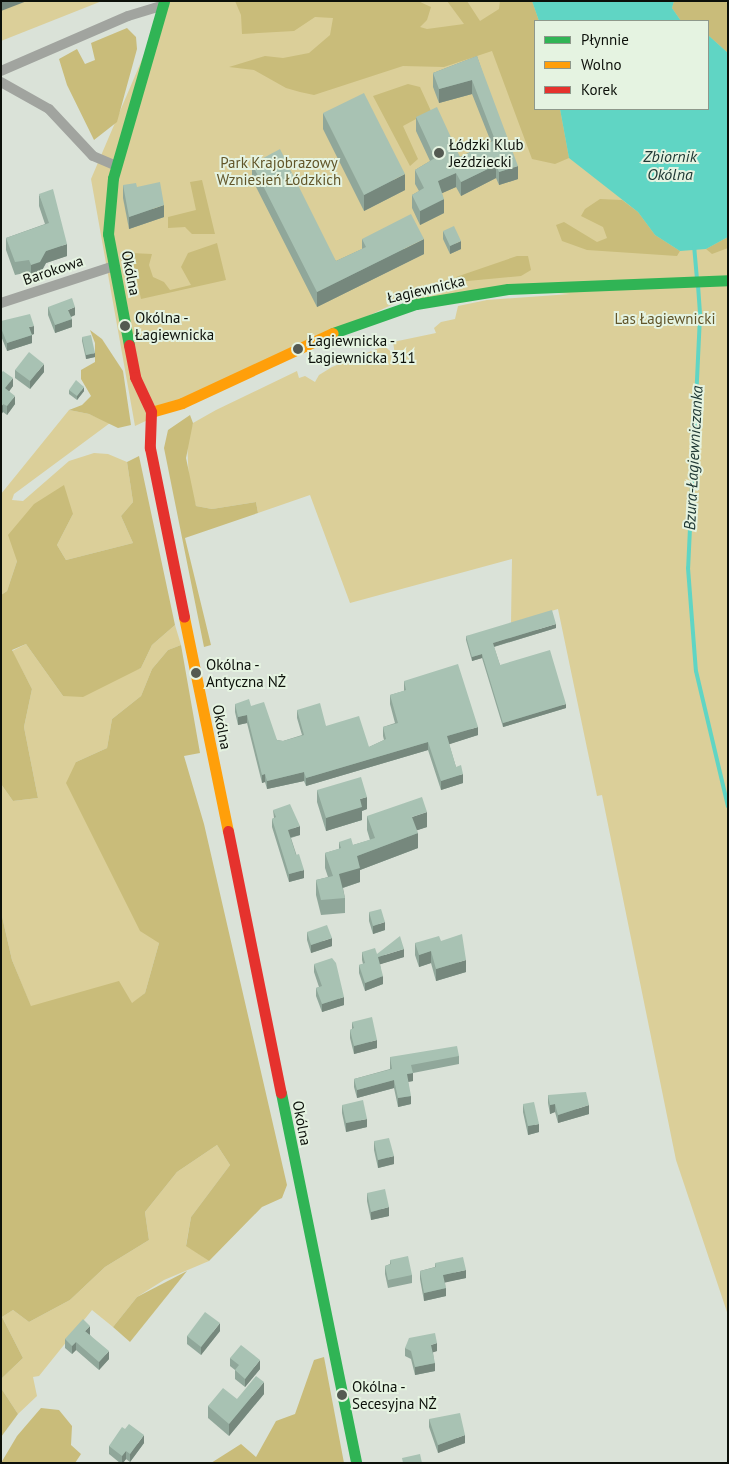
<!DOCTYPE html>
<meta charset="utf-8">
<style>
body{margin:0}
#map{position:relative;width:729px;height:1464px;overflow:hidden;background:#dae2d8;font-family:"PT Sans",sans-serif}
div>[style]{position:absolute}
.green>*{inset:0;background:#dbcf99}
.forest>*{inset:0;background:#c9bc7a}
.water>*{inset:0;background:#60d5c4}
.stream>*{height:4px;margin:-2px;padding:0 2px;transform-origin:2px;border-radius:2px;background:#60d5c4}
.street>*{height:10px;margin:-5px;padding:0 5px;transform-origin:5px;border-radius:5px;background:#a1a49f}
.fast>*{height:11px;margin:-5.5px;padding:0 5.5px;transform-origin:5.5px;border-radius:5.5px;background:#30b455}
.slow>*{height:11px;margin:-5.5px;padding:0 5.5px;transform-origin:5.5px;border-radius:5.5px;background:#ff9f0a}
.jam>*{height:11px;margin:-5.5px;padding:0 5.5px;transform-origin:5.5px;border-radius:5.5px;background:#e5322d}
.wall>*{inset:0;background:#90a79a}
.shaded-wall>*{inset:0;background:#76887d}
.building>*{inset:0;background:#a8c2b3}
.dots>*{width:14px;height:14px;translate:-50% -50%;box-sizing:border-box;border:2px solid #e5f3e1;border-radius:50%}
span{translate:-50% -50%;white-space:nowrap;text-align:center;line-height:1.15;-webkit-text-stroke:4px #e5f3e1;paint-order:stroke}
.poi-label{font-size:15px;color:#0c100a}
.left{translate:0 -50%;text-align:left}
.park-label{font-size:15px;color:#615529}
.street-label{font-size:15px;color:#0c100a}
.water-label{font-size:16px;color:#203935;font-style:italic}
.frame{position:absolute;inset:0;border:2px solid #0c100a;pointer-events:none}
.legend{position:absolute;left:534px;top:20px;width:175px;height:90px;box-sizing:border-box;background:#e5f3e1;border:1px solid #8e988b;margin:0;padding:6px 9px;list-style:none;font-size:15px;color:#0c100a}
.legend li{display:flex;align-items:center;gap:10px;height:25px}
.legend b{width:25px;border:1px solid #8e988b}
</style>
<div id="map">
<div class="green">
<i style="clip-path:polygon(1px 1px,102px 1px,1px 41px)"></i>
<i style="clip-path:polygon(evenodd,167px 1px,728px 1px,728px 1315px,676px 1160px,602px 795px,597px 796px,558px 609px,511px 623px,512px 559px,350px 603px,310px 495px,258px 513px,256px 502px,212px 509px,196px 506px,189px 483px,187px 440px,193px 423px,216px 410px,297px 371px,299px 378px,305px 376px,315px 382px,319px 375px,332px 367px,384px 346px,395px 355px,393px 342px,436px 333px,434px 328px,441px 322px,455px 319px,458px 306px,487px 300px,570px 294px,543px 292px,402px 300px,135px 426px,91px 179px,167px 1px,535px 21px,708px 21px,708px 109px,535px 109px,535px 21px)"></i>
<i style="clip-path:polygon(69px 410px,89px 414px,110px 423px,14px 494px,12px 500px,23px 501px,69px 461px,94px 453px,108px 454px,127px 462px,133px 502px,121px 516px,133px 543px,66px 560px,57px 545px,73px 514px,17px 561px,7px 591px,1px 595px,1px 494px)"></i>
<i style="clip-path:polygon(175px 625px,181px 645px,168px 650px,152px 669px,141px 696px,112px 719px,107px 748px,76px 762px,159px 943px,145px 993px,132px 1004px,31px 1007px,12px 960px,1px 912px,1px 784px,13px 801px,38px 798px,24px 727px,32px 689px,12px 651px,26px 644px,63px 696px,141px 668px,152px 645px)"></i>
<i style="clip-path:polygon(217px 1145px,230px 1165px,191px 1217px,186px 1245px,209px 1261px,164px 1280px,137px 1297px,113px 1327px,92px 1310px,39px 1376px,33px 1377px,37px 1396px,18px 1414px,1px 1388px,1px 1379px,23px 1358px,2px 1317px,13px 1310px,29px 1322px,70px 1300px,105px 1267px,149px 1240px,145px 1212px,177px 1172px)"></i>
</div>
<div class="forest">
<i style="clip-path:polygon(235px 1px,418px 1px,431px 7px,427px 20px,420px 27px,427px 29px,464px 24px,447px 1px,467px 1px,480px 21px,499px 9px,500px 1px,532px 1px,539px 21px,535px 21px,535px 109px,560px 109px,569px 158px,555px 164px,532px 159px,492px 51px,444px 67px,403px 66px,314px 95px,300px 92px,286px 88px,254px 70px,229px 67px,265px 56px,283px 58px,309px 53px,330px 35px,333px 18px,315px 17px,294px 31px,242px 34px,241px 15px)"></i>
<i style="clip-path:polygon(674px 1px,725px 1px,728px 4px,728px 53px,708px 35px,708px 21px,681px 21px,672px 8px)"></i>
<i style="clip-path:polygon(127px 28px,136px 37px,137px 49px,117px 122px,94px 140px,67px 85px,59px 59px,77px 49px,85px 64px,95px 60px,91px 43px)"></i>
<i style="clip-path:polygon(408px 84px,420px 87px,431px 111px,403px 126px,418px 159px,410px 166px,373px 96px)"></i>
<i style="clip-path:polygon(202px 180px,215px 234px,192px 234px,185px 227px,168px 228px,168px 217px,196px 210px,190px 182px)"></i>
<i style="clip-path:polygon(600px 199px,622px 200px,638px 212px,655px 235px,680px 251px,677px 256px,587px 250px,562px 241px,556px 225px,564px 222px,597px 242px,607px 238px,603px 227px,581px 216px,585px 209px)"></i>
<i style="clip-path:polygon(728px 237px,728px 248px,712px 254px,706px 249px)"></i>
<i style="clip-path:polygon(217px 243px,226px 280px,141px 299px,131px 253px,152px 254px,149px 265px,153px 277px,164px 282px,170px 290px,191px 285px,181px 267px,188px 253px)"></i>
<i style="clip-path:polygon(517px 256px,528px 256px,531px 270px,521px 276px,457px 282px,456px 277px)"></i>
<i style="clip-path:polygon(90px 330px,102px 339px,123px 371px,131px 425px,118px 428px,89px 414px,69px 410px,82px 405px,91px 396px,81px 379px,81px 370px,95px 362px,95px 343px)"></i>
<i style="clip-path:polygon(190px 415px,193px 423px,186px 458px,196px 506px,212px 509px,256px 502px,258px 513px,185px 538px,211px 645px,204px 647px,164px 448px,168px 430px)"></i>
<i style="clip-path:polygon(139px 456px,175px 625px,152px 645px,141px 668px,83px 697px,63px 696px,26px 644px,12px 650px,32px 689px,24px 727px,38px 798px,13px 801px,1px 784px,1px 595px,7px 591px,17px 561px,8px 535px,34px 504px,64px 485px,73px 514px,57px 545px,66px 560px,133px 543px,121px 516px,133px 502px,127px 462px)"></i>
<i style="clip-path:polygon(181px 645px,200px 753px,184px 756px,204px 824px,287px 1185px,282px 1198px,262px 1207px,209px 1261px,186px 1246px,191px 1217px,230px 1165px,217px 1145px,177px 1172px,145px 1212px,149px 1240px,105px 1267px,70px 1300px,29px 1322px,13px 1310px,2px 1317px,23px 1358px,1px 1379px,1px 912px,12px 960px,31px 1006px,119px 981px,132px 1003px,145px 993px,159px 943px,140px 931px,66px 783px,76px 762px,107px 748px,112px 719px,141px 696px,152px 669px,168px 650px)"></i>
<i style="clip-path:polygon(187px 1271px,130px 1342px,113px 1327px,137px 1297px)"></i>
<i style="clip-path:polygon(324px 1357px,344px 1463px,211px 1463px,241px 1444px,256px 1457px,276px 1421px,295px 1414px,314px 1360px)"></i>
<i style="clip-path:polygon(1px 1388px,18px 1414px,1px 1437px)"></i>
<i style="clip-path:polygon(41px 1408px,59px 1410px,72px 1426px,71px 1445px,81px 1454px,75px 1463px,1px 1463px,17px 1436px)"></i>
</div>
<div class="water">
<i style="clip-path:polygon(532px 1px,674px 1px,672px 8px,681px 21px,539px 21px)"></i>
<i style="clip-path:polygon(708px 35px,728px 53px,728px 237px,706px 249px,680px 251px,655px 235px,638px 212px,569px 158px,560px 109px,708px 109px)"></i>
</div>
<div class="stream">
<i style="left:694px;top:245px;width:33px;rotate:85deg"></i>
<i style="left:698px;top:285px;width:31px;rotate:86deg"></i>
<i style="left:700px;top:316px;width:252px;rotate:92.7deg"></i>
<i style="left:688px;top:568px;width:103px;rotate:85.6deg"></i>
<i style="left:696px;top:671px;width:139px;rotate:76.7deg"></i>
</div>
<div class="street">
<i style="left:1px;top:71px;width:138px;rotate:-23.4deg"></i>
<i style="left:128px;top:16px;width:37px;rotate:-17deg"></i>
<i style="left:1px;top:82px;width:55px;rotate:29.4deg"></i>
<i style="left:49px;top:109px;width:64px;rotate:46.9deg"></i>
<i style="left:93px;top:156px;width:25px;rotate:23deg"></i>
<i style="left:1px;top:303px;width:119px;rotate:-18.1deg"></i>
</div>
<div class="fast">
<i style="left:333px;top:333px;width:88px;rotate:-19.3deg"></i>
<i style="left:416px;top:304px;width:93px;rotate:-9.3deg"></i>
<i style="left:508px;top:289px;width:220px;rotate:-2.3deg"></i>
<i style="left:129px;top:345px;width:113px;rotate:-100.7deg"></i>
<i style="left:108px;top:234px;width:56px;rotate:-84.9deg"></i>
<i style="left:113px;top:178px;width:184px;rotate:-73.9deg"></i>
<i style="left:281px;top:1093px;width:378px;rotate:78.5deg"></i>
</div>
<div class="slow">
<i style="left:151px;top:412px;width:32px;rotate:-16deg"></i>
<i style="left:182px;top:403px;width:166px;rotate:-24.9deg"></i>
<i style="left:184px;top:617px;width:218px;rotate:78.4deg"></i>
</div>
<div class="jam">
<i style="left:129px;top:345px;width:33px;rotate:79deg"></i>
<i style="left:135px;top:377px;width:38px;rotate:65deg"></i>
<i style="left:151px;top:412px;width:36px;rotate:92deg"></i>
<i style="left:150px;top:448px;width:172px;rotate:78.6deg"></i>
<i style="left:228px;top:831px;width:267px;rotate:78.6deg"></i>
</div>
<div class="wall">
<i style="clip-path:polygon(477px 56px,518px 179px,499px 185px,496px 178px,461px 196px,456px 187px,442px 193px,444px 213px,420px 225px,412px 208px,412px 195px,419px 191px,415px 184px,415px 170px,430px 161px,416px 131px,416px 117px,460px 157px,491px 142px,472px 94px,439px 103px,433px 87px,433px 73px)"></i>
<i style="clip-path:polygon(323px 113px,405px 190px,364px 211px,323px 129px)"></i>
<i style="clip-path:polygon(252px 164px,336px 261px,362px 249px,362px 239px,424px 254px,317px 307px,252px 179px)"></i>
<i style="clip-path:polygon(123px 185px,164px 217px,129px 229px,123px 198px)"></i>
<i style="clip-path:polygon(39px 194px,67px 256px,46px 263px,40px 274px,31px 277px,29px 272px,15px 275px,6px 250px,6px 238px,45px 224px,39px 206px)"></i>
<i style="clip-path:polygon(443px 231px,461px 249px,450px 254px,443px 239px)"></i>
<i style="clip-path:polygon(48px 307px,75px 315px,71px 317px,72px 327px,55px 333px,48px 315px)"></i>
<i style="clip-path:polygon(1px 321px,34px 334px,32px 335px,32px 343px,7px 351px,1px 336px)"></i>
<i style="clip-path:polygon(82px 337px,95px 357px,86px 359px,82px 341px)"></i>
<i style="clip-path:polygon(15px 370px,44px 372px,30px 389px,15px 378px)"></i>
<i style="clip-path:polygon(1px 373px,13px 386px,9px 391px,15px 404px,7px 415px,3px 412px)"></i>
<i style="clip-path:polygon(69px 390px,84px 391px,77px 400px,69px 394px)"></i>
<i style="clip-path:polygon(556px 628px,494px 647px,500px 665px,566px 708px,503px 727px,482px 658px,472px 661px,466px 640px,466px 636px)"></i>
<i style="clip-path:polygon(404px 681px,478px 735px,449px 744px,456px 767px,463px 783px,441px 790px,428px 750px,306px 786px,304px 781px,267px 789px,265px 782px,262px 783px,247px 723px,238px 725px,235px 712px,235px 704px,251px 706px,277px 740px,283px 741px,302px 735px,297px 718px,297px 710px,326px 726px,369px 747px,384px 740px,383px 736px,383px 727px,395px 723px,390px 704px,390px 695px,404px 691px)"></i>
<i style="clip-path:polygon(317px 790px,367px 809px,362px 811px,362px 820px,326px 831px,317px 802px)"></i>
<i style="clip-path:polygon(273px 810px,300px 835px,291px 838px,304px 878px,289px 882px,272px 827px,272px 819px,274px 818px)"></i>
<i style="clip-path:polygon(367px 816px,427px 827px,417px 830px,418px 848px,360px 870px,360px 882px,343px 888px,345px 898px,345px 913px,321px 915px,316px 895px,316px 880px,328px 877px,325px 868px,325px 853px,339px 849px,339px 842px,353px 845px,370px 840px,367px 830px)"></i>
<i style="clip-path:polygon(369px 912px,385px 930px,373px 934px,369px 921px)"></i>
<i style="clip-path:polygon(307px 932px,332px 946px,311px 953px,307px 940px)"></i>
<i style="clip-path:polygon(441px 941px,466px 972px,436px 981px,431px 963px,419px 967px,415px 955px,415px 943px)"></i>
<i style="clip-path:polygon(362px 952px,377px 954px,404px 957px,380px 964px,383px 984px,365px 991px,359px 973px,359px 965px,363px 964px,362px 960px)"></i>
<i style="clip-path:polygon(314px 964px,344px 1005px,322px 1012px,316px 996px,316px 988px,319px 987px,314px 972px)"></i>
<i style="clip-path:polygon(352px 1022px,377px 1048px,354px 1054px,350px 1038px,350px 1030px,352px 1029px)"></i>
<i style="clip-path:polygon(459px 1056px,459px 1064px,413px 1073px,413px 1081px,408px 1082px,411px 1104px,398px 1107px,394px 1088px,357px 1098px,354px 1087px,354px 1079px,390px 1069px,390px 1057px)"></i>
<i style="clip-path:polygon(548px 1095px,589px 1114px,558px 1123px,555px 1112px,550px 1114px,548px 1103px)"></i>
<i style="clip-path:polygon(523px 1104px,539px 1132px,528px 1135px,523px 1112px)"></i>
<i style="clip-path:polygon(342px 1105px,367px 1127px,346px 1132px,342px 1113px)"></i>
<i style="clip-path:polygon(374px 1141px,394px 1164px,378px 1168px,374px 1150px)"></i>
<i style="clip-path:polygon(367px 1193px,389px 1216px,371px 1220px,367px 1201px)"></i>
<i style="clip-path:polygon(390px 1260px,412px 1275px,412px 1283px,388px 1288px,385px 1274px,385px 1266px,390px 1264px)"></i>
<i style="clip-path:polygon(435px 1263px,466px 1278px,445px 1282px,446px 1296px,424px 1301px,420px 1279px,420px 1271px,435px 1267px)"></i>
<i style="clip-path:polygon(220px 1331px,201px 1355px,187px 1344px,187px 1336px)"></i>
<i style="clip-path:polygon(90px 1334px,90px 1335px,109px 1359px,99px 1370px,76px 1350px,72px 1354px,65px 1348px,65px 1339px)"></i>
<i style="clip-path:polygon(405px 1348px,437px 1351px,433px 1352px,435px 1371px,415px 1375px,411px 1359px,405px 1356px)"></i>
<i style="clip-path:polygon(230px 1358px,260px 1369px,245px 1387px,235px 1379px,235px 1370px,230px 1366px)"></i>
<i style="clip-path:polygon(264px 1394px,229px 1436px,208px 1418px,208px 1406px,237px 1399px)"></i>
<i style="clip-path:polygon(429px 1419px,465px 1443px,438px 1453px,429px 1427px)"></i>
<i style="clip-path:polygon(144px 1443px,130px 1462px,126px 1459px,123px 1463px,120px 1463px,109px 1454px,109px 1446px)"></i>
</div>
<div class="shaded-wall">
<i style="clip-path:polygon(1px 1px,27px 1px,1px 11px)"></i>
<i style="clip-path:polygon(472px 80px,472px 94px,439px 103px,439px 89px)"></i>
<i style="clip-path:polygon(496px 165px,496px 178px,461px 196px,461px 182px)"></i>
<i style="clip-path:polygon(518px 166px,518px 179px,499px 185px,499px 172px)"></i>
<i style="clip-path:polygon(456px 173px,456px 187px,438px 195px,438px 181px)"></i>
<i style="clip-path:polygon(405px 174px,405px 190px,364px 211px,364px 195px)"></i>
<i style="clip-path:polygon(444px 199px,444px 213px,420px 225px,420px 211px)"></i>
<i style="clip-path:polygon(164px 205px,164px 217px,129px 229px,129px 217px)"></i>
<i style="clip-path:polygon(424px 239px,424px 254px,317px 307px,317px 292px)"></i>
<i style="clip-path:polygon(461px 241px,461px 249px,450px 254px,450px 246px)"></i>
<i style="clip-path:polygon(67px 244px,67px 256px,46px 263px,40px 274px,31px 277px,31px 265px,46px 251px)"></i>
<i style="clip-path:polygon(75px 307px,75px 315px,68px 318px,68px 310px)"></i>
<i style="clip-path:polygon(72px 319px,72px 327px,55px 333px,55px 325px)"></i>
<i style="clip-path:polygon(34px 326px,34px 334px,29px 335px,29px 327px)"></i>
<i style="clip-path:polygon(32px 335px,32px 343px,7px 351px,7px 343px)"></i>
<i style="clip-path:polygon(95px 353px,95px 357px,86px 359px,86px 355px)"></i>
<i style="clip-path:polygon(44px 364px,44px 372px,30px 389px,30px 381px)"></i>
<i style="clip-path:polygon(13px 378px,13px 386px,5px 397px,5px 388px)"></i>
<i style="clip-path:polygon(84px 387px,84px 391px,77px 400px,77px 396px)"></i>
<i style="clip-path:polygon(15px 396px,15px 404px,7px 415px,7px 406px)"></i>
<i style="clip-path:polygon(3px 404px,3px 412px,1px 415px,1px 407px)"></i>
<i style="clip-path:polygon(556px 624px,556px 628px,493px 647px,493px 643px)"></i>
<i style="clip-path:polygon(482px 654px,482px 658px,472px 661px,472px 657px)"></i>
<i style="clip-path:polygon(566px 704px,566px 708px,503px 727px,503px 723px)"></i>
<i style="clip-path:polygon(247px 715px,247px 723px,238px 725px,238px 717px)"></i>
<i style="clip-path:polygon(478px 727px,478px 735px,447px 745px,447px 736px)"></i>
<i style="clip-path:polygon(428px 742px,428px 750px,306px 786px,306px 778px)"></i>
<i style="clip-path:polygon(304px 772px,304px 781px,267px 789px,267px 781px)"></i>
<i style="clip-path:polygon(265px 774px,265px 782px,262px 783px,262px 775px)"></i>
<i style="clip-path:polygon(463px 774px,463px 783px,441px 790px,441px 781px)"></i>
<i style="clip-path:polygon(367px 797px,367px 809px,362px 811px,362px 820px,326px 831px,326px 818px,360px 799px)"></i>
<i style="clip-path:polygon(427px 812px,427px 827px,412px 832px,412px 817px)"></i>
<i style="clip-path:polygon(300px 826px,300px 835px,288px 838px,288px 830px)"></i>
<i style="clip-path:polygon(418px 833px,418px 848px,360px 870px,360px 882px,339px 889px,339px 874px,357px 856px)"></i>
<i style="clip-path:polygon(304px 870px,304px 878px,289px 882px,289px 874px)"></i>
<i style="clip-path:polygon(385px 922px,385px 930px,373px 934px,373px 926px)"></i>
<i style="clip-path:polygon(332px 938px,332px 946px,311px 953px,311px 945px)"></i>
<i style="clip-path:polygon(404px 949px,404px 957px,378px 965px,378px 957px)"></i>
<i style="clip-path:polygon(431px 951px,431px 963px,419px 967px,419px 955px)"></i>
<i style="clip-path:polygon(466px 960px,466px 972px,436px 981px,436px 969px)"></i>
<i style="clip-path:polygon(383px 976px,383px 984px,365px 991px,365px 983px)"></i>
<i style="clip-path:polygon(344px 997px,344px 1005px,322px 1012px,322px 1004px)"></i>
<i style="clip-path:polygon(377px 1040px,377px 1048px,354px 1054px,354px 1046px)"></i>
<i style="clip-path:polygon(413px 1073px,413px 1081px,407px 1082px,407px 1074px)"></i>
<i style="clip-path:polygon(394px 1080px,394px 1088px,357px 1098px,357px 1090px)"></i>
<i style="clip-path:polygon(411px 1096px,411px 1104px,398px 1107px,398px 1098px)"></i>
<i style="clip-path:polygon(555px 1104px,555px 1112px,550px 1114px,550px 1105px)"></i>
<i style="clip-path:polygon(589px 1105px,589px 1114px,558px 1123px,558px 1115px)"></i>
<i style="clip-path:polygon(367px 1119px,367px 1127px,346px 1132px,346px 1123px)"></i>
<i style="clip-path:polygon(539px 1124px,539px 1132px,528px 1135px,528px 1126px)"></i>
<i style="clip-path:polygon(394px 1156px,394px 1164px,378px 1168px,378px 1160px)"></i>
<i style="clip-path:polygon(389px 1207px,389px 1216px,371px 1220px,371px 1212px)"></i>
<i style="clip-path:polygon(466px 1270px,466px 1278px,443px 1283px,443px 1275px)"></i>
<i style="clip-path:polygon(446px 1288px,446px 1296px,424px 1301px,424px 1293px)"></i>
<i style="clip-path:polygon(220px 1323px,220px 1331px,201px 1355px,201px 1347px)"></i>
<i style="clip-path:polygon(90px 1326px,90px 1334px,85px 1339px,85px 1331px)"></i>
<i style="clip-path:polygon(76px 1342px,76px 1350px,72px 1354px,72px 1346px)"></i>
<i style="clip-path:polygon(437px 1343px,437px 1351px,431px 1353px,431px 1345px)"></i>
<i style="clip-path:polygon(109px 1351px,109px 1359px,99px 1370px,99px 1362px)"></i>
<i style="clip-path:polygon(260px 1360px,260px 1369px,245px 1387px,245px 1379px)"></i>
<i style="clip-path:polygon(435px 1363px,435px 1371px,415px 1375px,415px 1367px)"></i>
<i style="clip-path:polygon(264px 1382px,264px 1394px,229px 1436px,229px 1424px)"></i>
<i style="clip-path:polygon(144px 1435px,144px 1443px,130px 1462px,130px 1454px)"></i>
<i style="clip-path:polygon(465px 1435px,465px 1443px,438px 1453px,438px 1445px)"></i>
<i style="clip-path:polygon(126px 1451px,126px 1459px,123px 1463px,122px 1463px,122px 1456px)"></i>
</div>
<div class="building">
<i style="clip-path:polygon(477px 56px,518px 166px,499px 172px,496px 165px,461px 182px,456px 173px,438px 181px,444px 199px,420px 211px,412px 195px,424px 188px,415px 170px,435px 158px,416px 117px,437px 107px,460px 157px,495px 140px,472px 80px,439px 89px,433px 73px)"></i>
<i style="clip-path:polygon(364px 93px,405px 174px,364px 195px,323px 113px)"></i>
<i style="clip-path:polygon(280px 149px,336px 261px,366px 247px,362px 239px,411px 214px,424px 239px,317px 292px,252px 164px)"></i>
<i style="clip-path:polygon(160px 182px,164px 205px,129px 217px,123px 185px,136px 183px,137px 187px)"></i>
<i style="clip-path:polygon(53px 189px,67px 244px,46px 251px,40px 262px,31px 265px,29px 260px,15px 262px,6px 238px,49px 223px,39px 194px)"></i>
<i style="clip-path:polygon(454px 226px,461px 241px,450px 246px,443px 231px)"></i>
<i style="clip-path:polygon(72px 298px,75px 307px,68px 310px,72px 319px,55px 325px,48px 307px)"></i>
<i style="clip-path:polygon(30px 314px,34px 326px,29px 327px,32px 335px,7px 343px,1px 328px,1px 321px)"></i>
<i style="clip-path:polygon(91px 335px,95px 353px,86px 355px,82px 337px)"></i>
<i style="clip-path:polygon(29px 352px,44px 364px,30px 381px,15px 370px)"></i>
<i style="clip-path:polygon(3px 371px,13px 378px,5px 388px,15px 396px,7px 406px,3px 404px,1px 407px,1px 373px)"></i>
<i style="clip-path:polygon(76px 380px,84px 387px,77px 396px,69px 390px)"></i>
<i style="clip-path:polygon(552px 610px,556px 624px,493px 643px,500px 665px,550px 650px,566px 704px,503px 723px,482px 654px,472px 657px,466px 636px)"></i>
<i style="clip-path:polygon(458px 664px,478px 727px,447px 736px,456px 767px,461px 765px,463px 774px,441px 781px,428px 742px,306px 778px,304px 772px,267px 781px,265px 774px,262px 775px,247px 715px,238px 717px,235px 704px,249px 699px,251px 706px,264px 702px,277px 740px,283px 741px,304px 735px,297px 710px,320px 703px,326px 726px,359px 716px,369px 747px,386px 739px,383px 727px,398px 723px,390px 695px,406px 690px,404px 681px)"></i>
<i style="clip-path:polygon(361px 777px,367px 797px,360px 799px,362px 807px,326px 818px,317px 790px)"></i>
<i style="clip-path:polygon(422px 797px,427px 812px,412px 817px,418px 833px,357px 856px,360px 868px,339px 874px,345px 898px,321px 900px,316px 880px,333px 876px,325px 853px,341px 848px,339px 842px,351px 838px,353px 845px,375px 838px,367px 816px)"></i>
<i style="clip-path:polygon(290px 804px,300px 826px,288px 830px,296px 855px,299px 854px,304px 870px,289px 874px,272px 819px,276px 817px,273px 810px)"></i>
<i style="clip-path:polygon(381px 909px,385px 922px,373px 926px,369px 912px)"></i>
<i style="clip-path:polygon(327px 925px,332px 938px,311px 945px,307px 932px)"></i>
<i style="clip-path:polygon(462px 934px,466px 960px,436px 969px,431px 951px,419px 955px,415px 943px,439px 936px,441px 941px)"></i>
<i style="clip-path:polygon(400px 936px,404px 949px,378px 957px,383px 976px,365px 983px,359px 965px,365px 963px,362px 952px,375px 948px,377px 954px)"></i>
<i style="clip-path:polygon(332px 958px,336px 963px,344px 997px,322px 1004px,316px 988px,322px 986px,314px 964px)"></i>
<i style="clip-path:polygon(372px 1017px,377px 1040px,354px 1046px,350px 1030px,354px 1028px,352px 1022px)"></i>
<i style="clip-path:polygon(457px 1046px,459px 1056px,411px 1065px,413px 1073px,407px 1074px,411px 1096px,398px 1098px,394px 1080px,357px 1090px,354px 1079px,392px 1069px,390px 1057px)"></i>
<i style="clip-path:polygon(586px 1092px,589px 1105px,558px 1115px,555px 1104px,550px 1105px,548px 1095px)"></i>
<i style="clip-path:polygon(363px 1100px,367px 1119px,346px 1123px,342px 1105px)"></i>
<i style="clip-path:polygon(534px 1102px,539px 1124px,528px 1126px,523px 1104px)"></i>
<i style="clip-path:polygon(389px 1138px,394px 1156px,378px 1160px,374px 1141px)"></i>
<i style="clip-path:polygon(385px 1189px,389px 1207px,371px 1212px,367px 1193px)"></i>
<i style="clip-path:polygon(408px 1256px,412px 1275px,388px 1280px,385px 1266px,391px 1264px,390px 1260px)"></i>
<i style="clip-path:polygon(463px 1257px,466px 1270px,443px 1275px,446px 1288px,424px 1293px,420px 1271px,436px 1267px,435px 1263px)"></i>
<i style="clip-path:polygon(205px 1312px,220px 1323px,201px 1347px,187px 1336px)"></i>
<i style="clip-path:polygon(83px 1319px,90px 1326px,85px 1331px,109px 1351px,99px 1362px,76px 1342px,72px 1346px,65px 1339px)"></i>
<i style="clip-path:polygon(435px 1333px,437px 1343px,431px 1345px,435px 1363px,415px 1367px,411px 1351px,405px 1348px,409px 1338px)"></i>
<i style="clip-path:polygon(241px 1345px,260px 1360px,245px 1379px,235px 1370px,239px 1365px,230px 1358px)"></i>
<i style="clip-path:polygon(256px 1376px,264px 1382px,229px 1424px,208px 1406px,223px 1388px,237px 1399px)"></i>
<i style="clip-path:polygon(460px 1413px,465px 1435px,438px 1445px,429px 1419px)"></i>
<i style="clip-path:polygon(129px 1424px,144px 1435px,130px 1454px,126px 1451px,122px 1456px,109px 1446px,122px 1427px,125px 1429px)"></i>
<i style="clip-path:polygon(420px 1454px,422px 1463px,403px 1463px,402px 1458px)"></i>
</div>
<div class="dots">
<i style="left:439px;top:153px;background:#545a52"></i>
<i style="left:125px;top:326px;background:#545a52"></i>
<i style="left:298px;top:349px;background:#545a52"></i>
<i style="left:196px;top:673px;background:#545a52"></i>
<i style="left:342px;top:1395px;background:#545a52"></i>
</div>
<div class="poi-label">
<span class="left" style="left:449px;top:153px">Łódzki Klub<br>Jeździecki</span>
<span class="left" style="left:135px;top:326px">Okólna -<br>Łagiewnicka</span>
<span class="left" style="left:308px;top:349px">Łagiewnicka -<br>Łagiewnicka 311</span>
<span class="left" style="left:206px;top:673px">Okólna -<br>Antyczna NŻ</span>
<span class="left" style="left:352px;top:1395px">Okólna -<br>Secesyjna NŻ</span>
</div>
<div class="park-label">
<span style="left:279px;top:171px">Park Krajobrazowy<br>Wzniesień Łódzkich</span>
<span style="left:665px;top:319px">Las Łagiewnicki</span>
</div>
<div class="street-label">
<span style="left:53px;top:270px;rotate:-19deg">Barokowa</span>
<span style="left:131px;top:273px;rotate:79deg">Okólna</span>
<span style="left:426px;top:289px;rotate:-13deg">Łagiewnicka</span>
<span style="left:222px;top:727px;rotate:79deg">Okólna</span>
<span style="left:302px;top:1123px;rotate:79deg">Okólna</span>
</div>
<div class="water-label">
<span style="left:670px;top:165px">Zbiornik<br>Okólna</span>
<span style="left:693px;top:458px;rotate:-87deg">Bzura-Łagiewniczanka</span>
</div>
<div class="frame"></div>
<ul class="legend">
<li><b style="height:6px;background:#30b455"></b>Płynnie</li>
<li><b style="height:6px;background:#ff9f0a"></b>Wolno</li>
<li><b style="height:6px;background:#e5322d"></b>Korek</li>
</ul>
</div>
